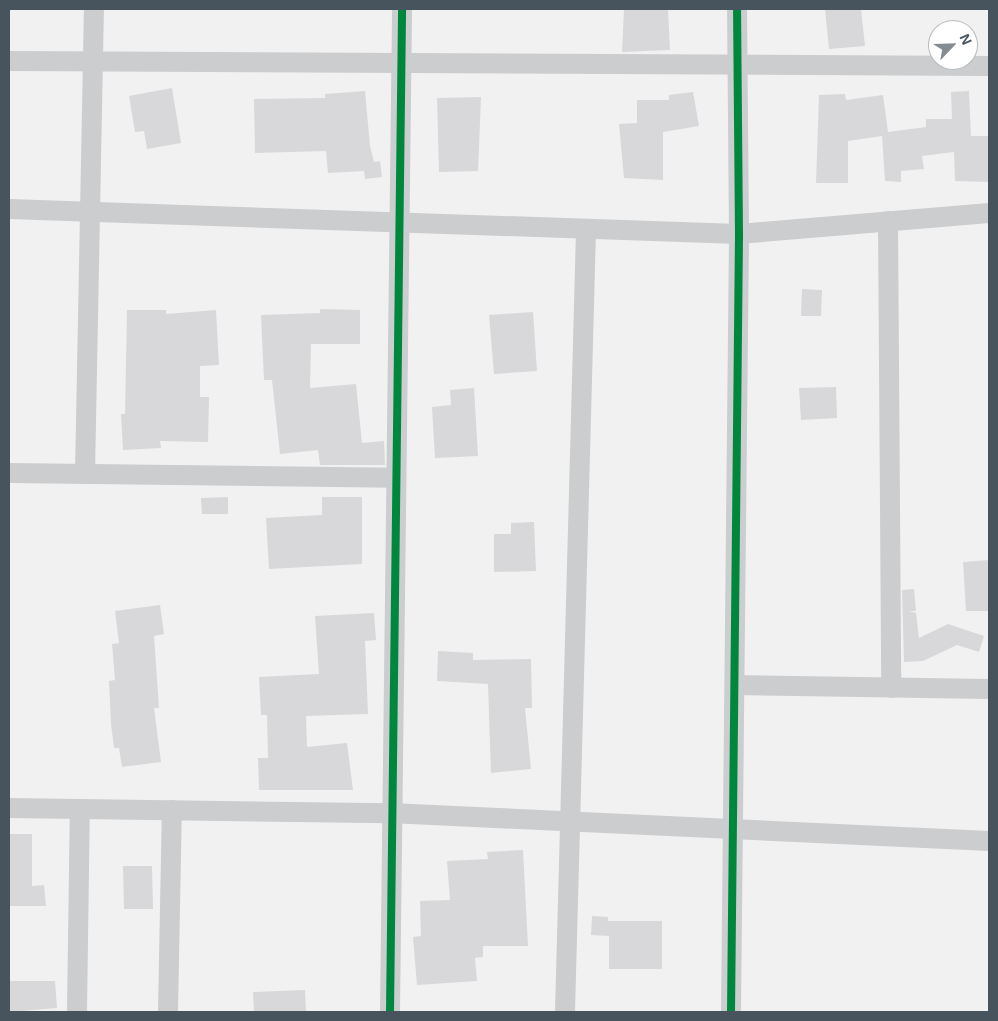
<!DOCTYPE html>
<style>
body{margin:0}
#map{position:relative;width:998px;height:1021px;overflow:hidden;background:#f2f1f1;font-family:Arial,sans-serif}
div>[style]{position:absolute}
.building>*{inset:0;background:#d8d8da}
.street>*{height:20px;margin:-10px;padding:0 10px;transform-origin:10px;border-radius:10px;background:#cbcdcf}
.cycleway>*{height:8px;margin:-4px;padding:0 4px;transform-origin:4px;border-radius:4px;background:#00873e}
span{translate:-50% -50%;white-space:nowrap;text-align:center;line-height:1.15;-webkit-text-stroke:4px #fff;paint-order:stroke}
.frame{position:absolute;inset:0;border:10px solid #48545d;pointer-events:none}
.north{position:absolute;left:928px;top:20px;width:50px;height:50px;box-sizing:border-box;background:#fff;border:1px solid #b6bbbe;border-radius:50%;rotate:66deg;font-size:14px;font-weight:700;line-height:20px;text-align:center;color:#48545d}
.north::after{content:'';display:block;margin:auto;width:18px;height:22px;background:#848b91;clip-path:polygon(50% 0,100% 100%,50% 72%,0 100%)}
</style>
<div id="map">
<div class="building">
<i style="clip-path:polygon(624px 9px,668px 9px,670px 50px,622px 52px)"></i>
<i style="clip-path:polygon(825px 9px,861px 9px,865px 46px,829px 49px)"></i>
<i style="clip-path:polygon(172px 88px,181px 143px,147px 149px,144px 131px,135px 132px,129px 96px)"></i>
<i style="clip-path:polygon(365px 91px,370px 146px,374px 162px,380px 161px,382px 177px,365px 179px,364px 171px,328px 173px,326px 151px,255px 153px,254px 99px,325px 98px,325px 94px)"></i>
<i style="clip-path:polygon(969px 91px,971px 136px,989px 136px,989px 182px,955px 181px,954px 152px,922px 156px,924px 169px,901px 171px,901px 182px,885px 181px,882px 136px,848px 141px,848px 183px,816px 183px,819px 95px,845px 94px,846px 100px,883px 95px,888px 132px,926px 127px,926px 119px,952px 119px,951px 92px)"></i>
<i style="clip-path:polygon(693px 92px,699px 126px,663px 132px,663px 180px,624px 178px,619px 124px,637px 123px,637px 100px,669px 100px,669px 95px)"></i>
<i style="clip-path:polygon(481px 97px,478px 171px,439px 172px,437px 98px)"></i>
<i style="clip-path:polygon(802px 289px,822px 290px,821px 316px,801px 316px)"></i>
<i style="clip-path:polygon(320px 309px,360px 310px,360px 344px,311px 344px,310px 388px,356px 384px,362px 443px,384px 441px,385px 465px,320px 465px,318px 450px,280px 454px,272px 380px,264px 380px,261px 315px,320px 313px)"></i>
<i style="clip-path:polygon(127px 310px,166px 310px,166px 314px,216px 310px,219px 365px,200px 366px,200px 397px,209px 397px,208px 442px,160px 441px,161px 448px,123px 450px,121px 414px,125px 414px)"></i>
<i style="clip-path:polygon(533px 312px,537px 371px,494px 374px,489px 315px)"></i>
<i style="clip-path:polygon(836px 387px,837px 418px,801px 420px,799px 388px)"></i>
<i style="clip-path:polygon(474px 388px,478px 456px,435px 458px,432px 407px,451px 405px,450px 390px)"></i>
<i style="clip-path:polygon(228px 497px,228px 514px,202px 514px,201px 498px)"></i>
<i style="clip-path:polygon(322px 497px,362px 497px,362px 564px,269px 569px,266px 518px,322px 515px)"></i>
<i style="clip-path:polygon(534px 522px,536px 571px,494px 572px,494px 534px,511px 534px,511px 523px)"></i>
<i style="clip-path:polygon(989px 560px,989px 611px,966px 611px,963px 562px)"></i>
<i style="clip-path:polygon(914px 589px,916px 611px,909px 611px,916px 613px,919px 638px,948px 624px,984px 636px,979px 652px,957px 645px,923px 661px,904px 662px,902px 590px)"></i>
<i style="clip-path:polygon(160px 605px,164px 634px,154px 636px,159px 708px,154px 708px,161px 762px,122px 767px,119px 748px,114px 748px,111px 724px,109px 681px,115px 680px,112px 644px,119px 643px,115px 611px)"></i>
<i style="clip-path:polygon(374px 613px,376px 640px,365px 641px,368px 714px,306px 716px,307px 747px,347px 743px,353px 790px,259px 790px,258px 758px,268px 758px,267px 715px,261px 715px,259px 677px,319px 674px,315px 616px)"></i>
<i style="clip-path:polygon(438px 651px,473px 653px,473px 660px,531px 659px,532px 708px,525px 708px,531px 769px,491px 773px,488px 684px,437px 681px)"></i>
<i style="clip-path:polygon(9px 834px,32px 834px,32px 886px,44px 885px,46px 906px,9px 906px)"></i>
<i style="clip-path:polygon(523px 850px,528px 946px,483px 946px,483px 957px,475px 958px,477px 981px,417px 985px,413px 937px,421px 936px,420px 901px,450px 900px,447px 861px,488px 859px,487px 852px)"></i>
<i style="clip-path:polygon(123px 866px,152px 866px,153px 909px,124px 909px)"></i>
<i style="clip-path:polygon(592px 916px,608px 917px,608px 921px,662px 921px,662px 969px,609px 969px,609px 936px,591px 935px)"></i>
<i style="clip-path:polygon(9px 981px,55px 981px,57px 1008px,9px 1012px)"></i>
<i style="clip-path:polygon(305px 990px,306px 1012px,254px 1012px,253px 992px)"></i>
</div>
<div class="street">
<i style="left:9px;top:61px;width:980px;rotate:0.29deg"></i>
<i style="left:9px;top:209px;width:730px;rotate:1.96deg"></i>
<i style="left:739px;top:234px;width:251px;rotate:-4.8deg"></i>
<i style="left:888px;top:221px;width:467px;rotate:89.6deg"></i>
<i style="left:9px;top:473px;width:386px;rotate:0.7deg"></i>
<i style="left:85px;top:474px;width:465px;rotate:-88.9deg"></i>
<i style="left:735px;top:685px;width:254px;rotate:0.9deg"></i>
<i style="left:9px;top:808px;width:381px;rotate:0.8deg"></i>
<i style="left:390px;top:813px;width:600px;rotate:2.68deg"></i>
<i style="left:77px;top:1012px;width:203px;rotate:-89.2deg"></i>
<i style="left:168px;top:1012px;width:202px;rotate:-88.9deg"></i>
<i style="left:390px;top:1012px;width:1003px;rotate:-89.31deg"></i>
<i style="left:565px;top:1012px;width:783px;rotate:-88.46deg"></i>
<i style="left:731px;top:1012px;width:778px;rotate:-89.41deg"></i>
<i style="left:739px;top:234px;width:225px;rotate:-90.5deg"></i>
</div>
<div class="cycleway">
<i style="left:390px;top:1012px;width:1003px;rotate:-89.31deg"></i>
<i style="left:731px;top:1012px;width:778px;rotate:-89.41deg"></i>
<i style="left:739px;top:234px;width:225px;rotate:-90.5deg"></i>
</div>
<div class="frame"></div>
<div class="north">N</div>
</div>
